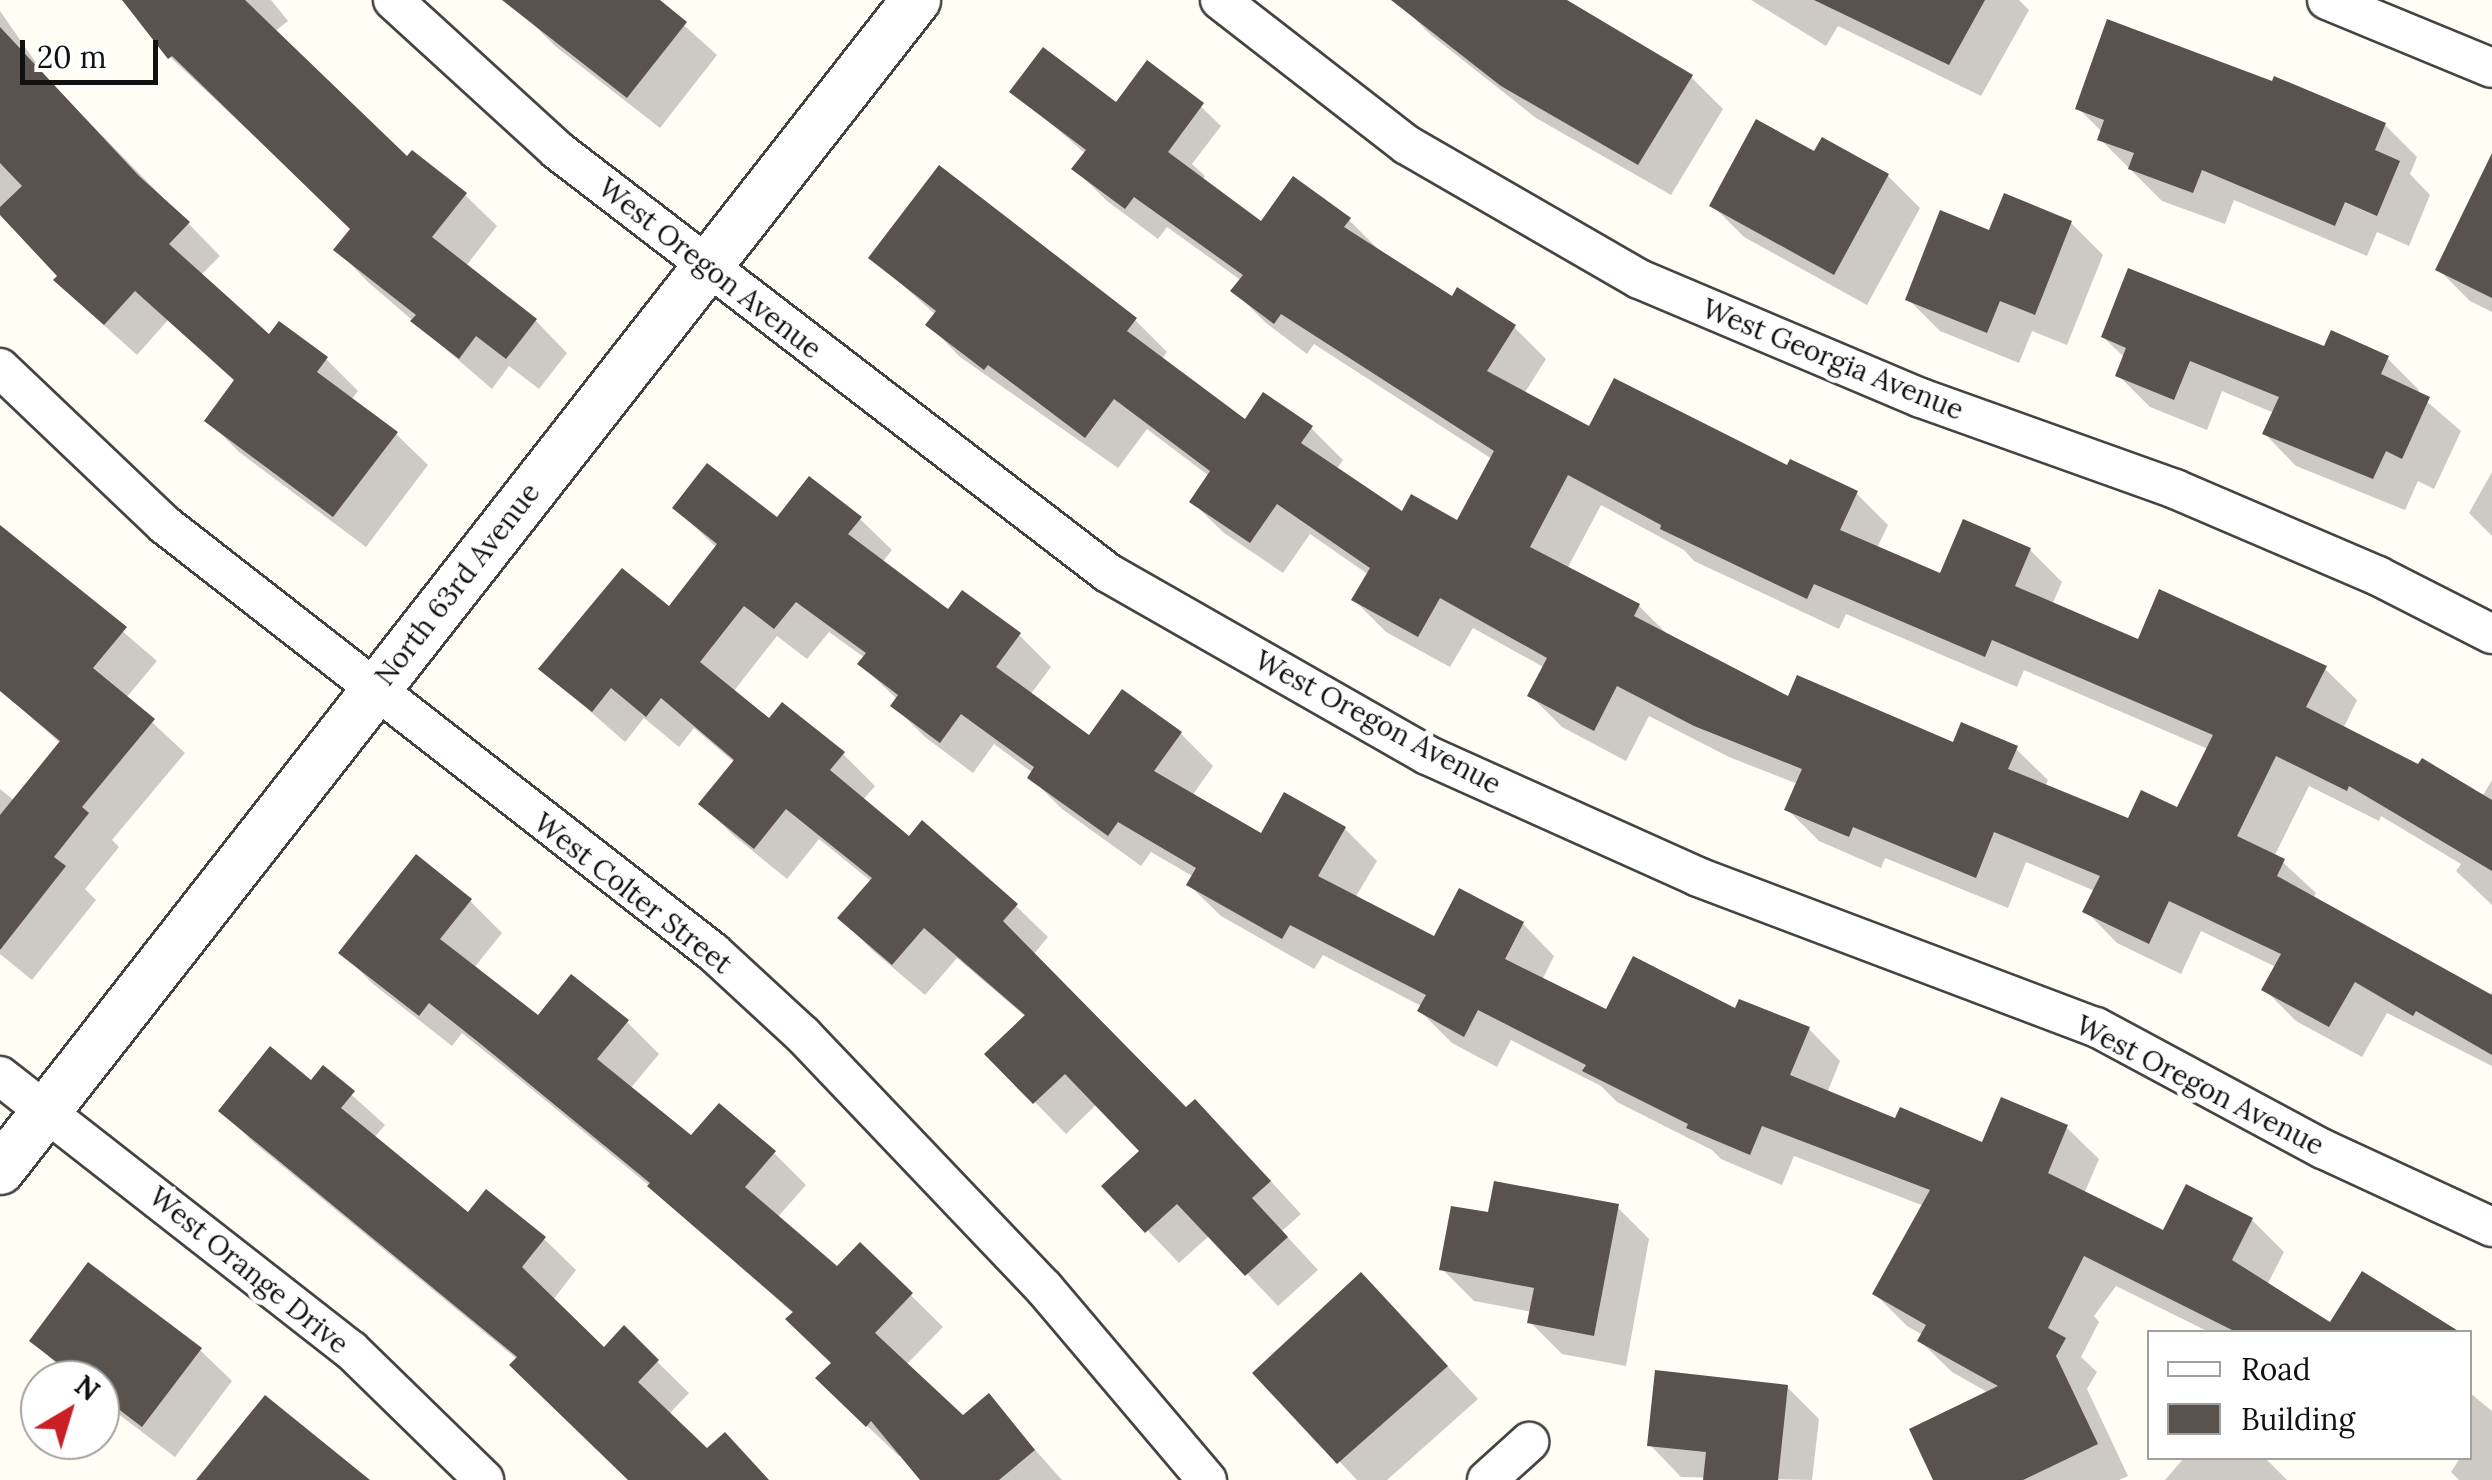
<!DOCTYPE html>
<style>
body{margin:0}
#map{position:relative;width:2492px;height:1480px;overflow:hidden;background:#fffdf4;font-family:Lora,serif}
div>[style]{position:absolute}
.shadow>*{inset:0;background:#0003}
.building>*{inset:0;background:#5a524c}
.roads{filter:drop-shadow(2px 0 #444) drop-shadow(-2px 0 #444) drop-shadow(0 2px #444) drop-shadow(0 -2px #444)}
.minor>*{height:38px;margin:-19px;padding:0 19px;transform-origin:19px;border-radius:19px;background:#fff}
.tertiary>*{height:48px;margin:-24px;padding:0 24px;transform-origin:24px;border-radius:24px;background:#fff}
span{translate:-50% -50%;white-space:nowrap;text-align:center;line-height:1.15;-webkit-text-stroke:10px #fff;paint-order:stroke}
.street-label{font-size:28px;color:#111}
.legend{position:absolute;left:2147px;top:1330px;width:325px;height:130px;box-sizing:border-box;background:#fff;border:2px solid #a0a0a0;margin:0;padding:12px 18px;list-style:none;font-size:30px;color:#111}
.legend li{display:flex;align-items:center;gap:20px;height:50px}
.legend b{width:50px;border:2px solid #a0a0a0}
.north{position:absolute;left:20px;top:1360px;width:100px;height:100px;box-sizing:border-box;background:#fff;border:2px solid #a0a0a0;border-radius:50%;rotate:38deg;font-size:28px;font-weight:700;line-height:40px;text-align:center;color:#111}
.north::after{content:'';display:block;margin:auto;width:35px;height:45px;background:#ca1f24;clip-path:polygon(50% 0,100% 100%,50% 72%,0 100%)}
.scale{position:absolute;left:20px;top:40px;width:138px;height:45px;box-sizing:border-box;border:5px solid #111;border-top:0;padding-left:12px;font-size:30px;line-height:35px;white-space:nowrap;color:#111;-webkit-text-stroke:8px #fff;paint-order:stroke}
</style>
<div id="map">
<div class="shadow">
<i style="clip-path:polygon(126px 0,271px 0,288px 21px,274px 32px,407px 160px,465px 195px,497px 226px,466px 266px,536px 321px,567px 353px,539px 389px,509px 366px,492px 389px,368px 282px,337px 250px,353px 229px,170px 57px)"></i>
<i style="clip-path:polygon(524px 0,656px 0,717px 55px,660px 128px,555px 46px,523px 14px)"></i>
<i style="clip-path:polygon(1402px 0,1536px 0,1691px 77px,1723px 109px,1671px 195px,1536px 118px,1431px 35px,1399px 3px)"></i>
<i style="clip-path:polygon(1751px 0,2019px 0,2029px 10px,1981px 96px,1838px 26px,1826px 46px)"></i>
<i style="clip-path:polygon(0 11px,48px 80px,220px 256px,200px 276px,269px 338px,326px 359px,358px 391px,351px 400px,396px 434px,428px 465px,366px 547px,239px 452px,207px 420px,236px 382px,168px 320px,137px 355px,88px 311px,0 207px)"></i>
<i style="clip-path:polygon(evenodd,1013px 91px,1116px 106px,1189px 95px,1221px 126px,1192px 164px,1205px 176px,1202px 180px,1261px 224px,1349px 220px,1381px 252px,1453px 299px,1514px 327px,1546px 359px,1524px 394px,1590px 429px,1788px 468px,1856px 493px,1888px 525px,1877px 548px,1941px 576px,2030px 550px,2062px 582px,2052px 605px,2140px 642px,2325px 669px,2357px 700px,2344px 727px,2482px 797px,2492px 780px,2492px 905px,2456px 871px,2461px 864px,2381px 816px,2379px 821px,2309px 786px,2275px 855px,2316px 893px,2313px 899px,2489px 996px,2492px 991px,2492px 1066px,2387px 1013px,2362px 1057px,2296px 1021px,2264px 989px,2276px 967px,2201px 931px,2181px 974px,2117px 943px,2086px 911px,2095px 891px,2026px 862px,2008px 908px,1885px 858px,1881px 868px,1819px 841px,1787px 809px,1798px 784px,1729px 757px,1649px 716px,1626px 761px,1562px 727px,1530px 695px,1545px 668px,1473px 628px,1450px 667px,1386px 632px,1354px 600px,1369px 575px,1310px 534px,1283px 573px,1224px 533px,1192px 502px,1209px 476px,1147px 429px,1118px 468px,960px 357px,929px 325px,936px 315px,872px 258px,1135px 320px,1167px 352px,1161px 360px,1246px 423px,1311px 428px,1343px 460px,1336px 470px,1403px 514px,1458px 524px,1492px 459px,1314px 344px,1307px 354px,1266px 323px,1234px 291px,1242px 281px,1167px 227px,1158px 239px,1107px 201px,1075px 169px,1086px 154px,1013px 91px,1601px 505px,1684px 550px,1694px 561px,1839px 629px,1846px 614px,2017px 687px,2024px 670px,2208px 749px,2178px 810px,2129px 822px,2045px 787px,2048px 780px,2016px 749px,1955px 745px,1790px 699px,1670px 637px,1639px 606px,1567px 569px,1601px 505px)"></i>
<i style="clip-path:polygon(2078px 108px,2385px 125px,2417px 157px,2410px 174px,2430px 195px,2409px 246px,2377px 232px,2367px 256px,2234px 200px,2225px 224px,2162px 201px,2100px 139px,2102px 132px)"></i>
<i style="clip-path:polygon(1823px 140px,1888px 176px,1920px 208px,1867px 305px,1744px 237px,1712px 205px,1815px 154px)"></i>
<i style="clip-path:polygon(2492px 184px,2492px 312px,2470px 301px,2438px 269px)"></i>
<i style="clip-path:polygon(2071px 223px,2103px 255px,2067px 345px,2032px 331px,2019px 363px,1940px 331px,1908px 299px,1990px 233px)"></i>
<i style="clip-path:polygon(2103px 337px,2325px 350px,2387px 358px,2419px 390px,2418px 394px,2461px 431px,2434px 489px,2418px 481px,2405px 510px,2296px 466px,2265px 434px,2274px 413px,2222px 391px,2207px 430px,2150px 407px,2118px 375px,2125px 358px)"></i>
<i style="clip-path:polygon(2492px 472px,2492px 536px,2469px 513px)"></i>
<i style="clip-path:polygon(675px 508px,777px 521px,860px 519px,892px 550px,882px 563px,948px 612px,1019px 635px,1051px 667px,1030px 695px,1090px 738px,1123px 693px,1181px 734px,1213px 766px,1192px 796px,1262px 836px,1345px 829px,1377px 861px,1355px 898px,1435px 940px,1523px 924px,1554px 956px,1542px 980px,1607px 1013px,1737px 1011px,1809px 1029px,1840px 1061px,1827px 1093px,1896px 1122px,1984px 1146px,2067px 1128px,2099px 1159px,2084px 1194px,2164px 1233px,2252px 1220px,2284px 1252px,2267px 1285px,2331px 1325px,2423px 1312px,2443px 1332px,2209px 1332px,2116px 1286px,2094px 1316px,2099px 1322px,2081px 1357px,2097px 1372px,2087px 1389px,2128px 1476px,2119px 1480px,1936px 1480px,1989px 1393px,1952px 1372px,1920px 1341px,1923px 1335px,1907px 1326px,1875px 1294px,1924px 1206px,1794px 1156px,1782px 1185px,1721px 1159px,1712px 1150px,1617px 1102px,1601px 1086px,1511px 1040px,1497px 1067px,1452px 1043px,1420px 1011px,1423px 1007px,1323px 955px,1314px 969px,1221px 916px,1189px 885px,1194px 877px,1151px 852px,1141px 866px,1062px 809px,1030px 777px,1033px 773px,994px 744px,973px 773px,925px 737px,893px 705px,898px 700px,860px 664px,865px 658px,829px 632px,807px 659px,777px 636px,733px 692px,770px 721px,843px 754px,875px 786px,862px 801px,909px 839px,1016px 906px,1048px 937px,1033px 955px,1186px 1111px,1227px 1134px,1301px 1214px,1282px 1231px,1318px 1270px,1278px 1306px,1210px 1235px,1179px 1263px,1105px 1186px,1142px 1152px,1097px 1104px,1066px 1134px,988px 1054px,1026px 1017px,957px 958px,925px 995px,872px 950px,841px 918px,872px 882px,819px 839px,787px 879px,733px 835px,702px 804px,735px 763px,694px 728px,679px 747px,644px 718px,625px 742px,542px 669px,669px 610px,717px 548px)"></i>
<i style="clip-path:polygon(0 526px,157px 661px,126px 698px,185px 753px,112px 840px,119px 847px,85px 889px,96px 900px,32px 980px,0 954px,0 789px,15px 801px,61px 744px,0 689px)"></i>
<i style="clip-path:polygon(470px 901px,502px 933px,474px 968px,538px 1018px,627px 1022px,659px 1054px,630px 1089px,691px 1138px,719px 1106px,774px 1153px,806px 1185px,777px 1218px,837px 1269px,860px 1245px,943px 1327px,906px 1365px,963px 1418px,988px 1397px,1062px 1480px,923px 1480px,902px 1454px,899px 1456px,850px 1410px,834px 1363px,794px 1314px,651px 1187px,512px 1073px,462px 1033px,452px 1046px,373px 984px,341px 952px)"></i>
<i style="clip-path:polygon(323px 1069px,385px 1125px,374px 1138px,468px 1216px,544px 1239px,576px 1270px,553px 1300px,604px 1350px,624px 1329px,689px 1393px,668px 1415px,707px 1452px,768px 1480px,631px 1480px,518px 1360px,253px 1142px,221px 1110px,312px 1084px)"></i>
<i style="clip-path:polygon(1617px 1207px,1649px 1239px,1626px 1366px,1562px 1354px,1530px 1322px,1532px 1312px,1474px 1301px,1442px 1269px,1490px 1215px)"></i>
<i style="clip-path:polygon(1393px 1308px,1478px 1399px,1387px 1480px,1357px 1480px,1256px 1373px)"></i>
<i style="clip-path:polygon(32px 1341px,200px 1350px,232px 1381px,175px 1457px,100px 1400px,100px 1380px,74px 1380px)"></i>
<i style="clip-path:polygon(1787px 1387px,1819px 1419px,1812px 1480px,1681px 1477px,1650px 1445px)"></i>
<i style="clip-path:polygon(2470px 1393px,2492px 1411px,2492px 1480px,2459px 1480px,2451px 1472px,2460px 1458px,2470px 1458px)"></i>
<i style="clip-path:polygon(2184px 1458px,2265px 1458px,2287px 1480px,2165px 1480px)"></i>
</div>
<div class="building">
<i style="clip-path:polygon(122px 0,245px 0,407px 156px,412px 150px,467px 193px,432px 237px,537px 319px,506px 359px,476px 336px,459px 359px,410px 321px,416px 315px,333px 250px,350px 229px,172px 56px,168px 59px)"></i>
<i style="clip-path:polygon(502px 0,660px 0,687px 22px,627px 98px)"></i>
<i style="clip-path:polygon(1391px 0,1567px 0,1693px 75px,1638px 165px,1501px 86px)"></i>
<i style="clip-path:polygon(1814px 0,1985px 0,1949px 65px)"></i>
<i style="clip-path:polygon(2107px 19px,2272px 81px,2274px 76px,2386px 123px,2375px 150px,2400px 161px,2377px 216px,2345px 202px,2335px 226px,2202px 170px,2193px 193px,2128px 169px,2134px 153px,2097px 140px,2104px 120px,2075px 109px)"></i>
<i style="clip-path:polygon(0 27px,139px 176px,190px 222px,169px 244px,269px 334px,279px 321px,328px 357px,317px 372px,398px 432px,333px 517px,204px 421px,234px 380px,135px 291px,104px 325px,53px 280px,57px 276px,0 215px,0 207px,22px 186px,0 163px)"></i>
<i style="clip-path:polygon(evenodd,1043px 47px,1116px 102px,1147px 60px,1204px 103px,1168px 152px,1261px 221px,1293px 176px,1351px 218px,1344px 227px,1452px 296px,1457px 287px,1516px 325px,1487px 371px,1589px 426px,1614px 378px,1787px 465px,1790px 459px,1858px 491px,1840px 530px,1940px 573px,1963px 519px,2031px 548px,2015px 586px,2138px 639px,2159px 589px,2327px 666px,2306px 707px,2418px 764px,2422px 758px,2492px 800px,2492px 871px,2349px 786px,2347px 791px,2276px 756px,2237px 836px,2285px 859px,2277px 876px,2492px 995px,2492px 1055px,2416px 1011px,2413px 1016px,2355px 982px,2329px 1027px,2261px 990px,2281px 954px,2169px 901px,2149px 944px,2082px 912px,2100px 876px,1994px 832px,1976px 878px,1853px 827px,1849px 837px,1784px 810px,1802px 769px,1694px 726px,1617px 686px,1594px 731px,1527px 696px,1547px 658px,1440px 598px,1418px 637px,1351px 600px,1370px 568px,1277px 504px,1250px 543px,1189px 502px,1210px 471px,1114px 399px,1085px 438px,988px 365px,984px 370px,925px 325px,936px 311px,868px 258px,939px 165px,1137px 318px,1127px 331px,1245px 419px,1263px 392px,1313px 426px,1301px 443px,1402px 511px,1411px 494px,1457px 520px,1494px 451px,1281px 314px,1274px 324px,1230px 291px,1243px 275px,1134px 197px,1125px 209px,1071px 169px,1086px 150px,1009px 92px,1043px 47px,1568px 475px,1661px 525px,1660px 529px,1807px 599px,1814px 584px,1985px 657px,1992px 640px,2213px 735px,2177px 807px,2141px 790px,2128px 818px,2008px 769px,2018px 746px,1961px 722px,1953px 742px,1797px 675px,1788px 696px,1634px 616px,1640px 604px,1530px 547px,1568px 475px)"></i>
<i style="clip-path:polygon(1756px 119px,1814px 151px,1822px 137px,1889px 174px,1834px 275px,1709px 206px)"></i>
<i style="clip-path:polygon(2492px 153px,2492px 298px,2435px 270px)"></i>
<i style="clip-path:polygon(2004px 193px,2072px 221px,2035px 315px,2000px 301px,1987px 333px,1905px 300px,1940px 210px,1989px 230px)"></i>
<i style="clip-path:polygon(2128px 268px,2324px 346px,2331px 330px,2389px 356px,2381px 374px,2430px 397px,2402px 459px,2386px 451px,2373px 479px,2262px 434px,2279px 397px,2190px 361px,2174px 400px,2115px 376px,2126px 348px,2101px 337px)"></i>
<i style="clip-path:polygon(707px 463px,777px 517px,809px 476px,862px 517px,848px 534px,948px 609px,962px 590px,1021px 633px,996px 667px,1089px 735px,1122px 689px,1182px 732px,1154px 771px,1261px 833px,1284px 792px,1346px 827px,1318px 876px,1434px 936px,1459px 888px,1524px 922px,1505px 959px,1606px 1009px,1633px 956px,1735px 1008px,1739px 999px,1810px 1027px,1790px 1075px,1895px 1118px,1900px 1107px,1982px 1142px,2001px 1097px,2068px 1125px,2048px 1173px,2163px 1230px,2186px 1184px,2253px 1218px,2232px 1260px,2330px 1322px,2362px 1271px,2460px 1332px,2236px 1332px,2084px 1256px,2048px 1328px,2066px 1338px,2056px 1356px,2098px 1444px,2023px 1480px,1933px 1480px,1909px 1429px,1998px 1386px,1917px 1341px,1926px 1325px,1872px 1294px,1930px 1190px,1762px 1126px,1750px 1155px,1686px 1128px,1688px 1124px,1582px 1071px,1586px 1065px,1478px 1010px,1464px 1037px,1417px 1011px,1426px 995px,1290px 925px,1282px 939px,1186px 885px,1196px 868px,1118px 822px,1108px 836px,1027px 778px,1034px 767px,961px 714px,940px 743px,890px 706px,898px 695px,857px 664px,866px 653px,796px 602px,774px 629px,744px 606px,700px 662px,769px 718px,782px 702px,845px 752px,830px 770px,909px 836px,922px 820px,1018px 904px,1003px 921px,1186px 1107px,1195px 1099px,1271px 1181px,1252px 1198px,1288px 1237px,1245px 1276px,1177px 1204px,1145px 1233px,1101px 1186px,1139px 1151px,1065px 1074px,1033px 1104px,984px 1054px,1025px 1015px,924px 928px,892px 965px,837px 918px,872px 878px,786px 809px,754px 849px,698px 804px,734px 760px,661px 698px,646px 717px,611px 688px,592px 712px,538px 669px,622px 568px,669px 606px,717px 544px,672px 508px)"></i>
<i style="clip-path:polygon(0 525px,127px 627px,93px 668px,155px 719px,82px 807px,89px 813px,54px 857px,66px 866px,0 950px,0 815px,60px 741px,0 691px)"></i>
<i style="clip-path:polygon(416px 854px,472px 899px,440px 939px,538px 1015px,571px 974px,629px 1020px,597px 1059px,691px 1135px,719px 1103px,776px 1151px,745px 1187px,837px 1266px,860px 1242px,913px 1293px,875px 1333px,963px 1415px,989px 1393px,1035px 1450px,999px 1480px,920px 1480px,871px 1421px,866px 1427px,815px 1378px,831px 1363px,785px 1319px,793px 1312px,647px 1186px,650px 1183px,477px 1041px,429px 1003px,419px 1016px,338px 953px)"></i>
<i style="clip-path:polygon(270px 1046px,311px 1080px,323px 1065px,355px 1091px,341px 1108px,468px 1212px,486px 1189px,546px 1237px,522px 1267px,604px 1347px,624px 1325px,659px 1360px,638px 1382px,707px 1448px,725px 1432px,769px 1480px,628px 1480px,509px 1365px,517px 1357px,218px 1111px)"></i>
<i style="clip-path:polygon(1494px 1181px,1619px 1204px,1594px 1336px,1527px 1323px,1534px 1288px,1439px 1270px,1451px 1206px,1488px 1212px)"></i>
<i style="clip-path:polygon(88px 1262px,202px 1348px,142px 1427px,100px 1395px,100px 1380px,80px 1380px,29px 1341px)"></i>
<i style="clip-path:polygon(1361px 1272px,1448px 1366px,1337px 1464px,1252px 1373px)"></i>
<i style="clip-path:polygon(1655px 1370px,1788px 1385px,1778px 1480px,1703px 1480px,1706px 1452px,1647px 1446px)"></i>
<i style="clip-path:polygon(265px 1395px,370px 1480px,196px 1480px)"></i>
</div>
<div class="roads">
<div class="minor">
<i style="left:393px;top:0;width:222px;rotate:42.4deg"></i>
<i style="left:557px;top:150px;width:695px;rotate:37.51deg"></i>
<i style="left:1108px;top:573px;width:367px;rotate:29.7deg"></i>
<i style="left:1427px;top:755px;width:297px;rotate:24.2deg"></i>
<i style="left:1698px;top:877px;width:425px;rotate:20.7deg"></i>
<i style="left:2096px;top:1027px;width:258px;rotate:28.3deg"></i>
<i style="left:2323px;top:1149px;width:186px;rotate:24.8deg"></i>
<i style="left:1220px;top:0;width:237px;rotate:37.8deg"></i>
<i style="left:1407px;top:145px;width:268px;rotate:30deg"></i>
<i style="left:1639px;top:279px;width:306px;rotate:22.9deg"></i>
<i style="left:1921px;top:398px;width:270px;rotate:19.7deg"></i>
<i style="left:2175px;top:489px;width:221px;rotate:23.2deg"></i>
<i style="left:2378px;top:576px;width:128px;rotate:27deg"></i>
<i style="left:2327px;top:0;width:178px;rotate:22.4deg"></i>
<i style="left:0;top:368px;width:228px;rotate:43.6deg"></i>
<i style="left:165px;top:525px;width:695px;rotate:37.93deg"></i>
<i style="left:713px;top:952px;width:122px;rotate:42.7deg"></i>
<i style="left:803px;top:1035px;width:349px;rotate:46.4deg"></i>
<i style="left:1044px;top:1288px;width:252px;rotate:49.7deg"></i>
<i style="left:0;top:1076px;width:445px;rotate:38deg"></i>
<i style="left:351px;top:1350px;width:186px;rotate:44.3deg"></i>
<i style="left:1487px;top:1480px;width:57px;rotate:-42.1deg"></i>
</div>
<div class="tertiary">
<i style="left:0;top:1170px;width:1486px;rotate:-51.94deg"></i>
</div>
</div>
<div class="street-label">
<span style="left:710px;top:268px;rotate:38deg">West Oregon Avenue</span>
<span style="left:1833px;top:359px;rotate:22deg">West Georgia Avenue</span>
<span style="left:457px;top:584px;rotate:-52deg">North 63rd Avenue</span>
<span style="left:1378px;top:722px;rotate:28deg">West Oregon Avenue</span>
<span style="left:633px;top:893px;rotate:38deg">West Colter Street</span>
<span style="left:2200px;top:1085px;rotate:27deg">West Oregon Avenue</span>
<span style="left:249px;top:1270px;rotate:39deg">West Orange Drive</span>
</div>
<ul class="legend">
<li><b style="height:12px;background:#fff"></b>Road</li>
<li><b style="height:28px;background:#5a524c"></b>Building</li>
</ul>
<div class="north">N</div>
<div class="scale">20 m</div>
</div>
